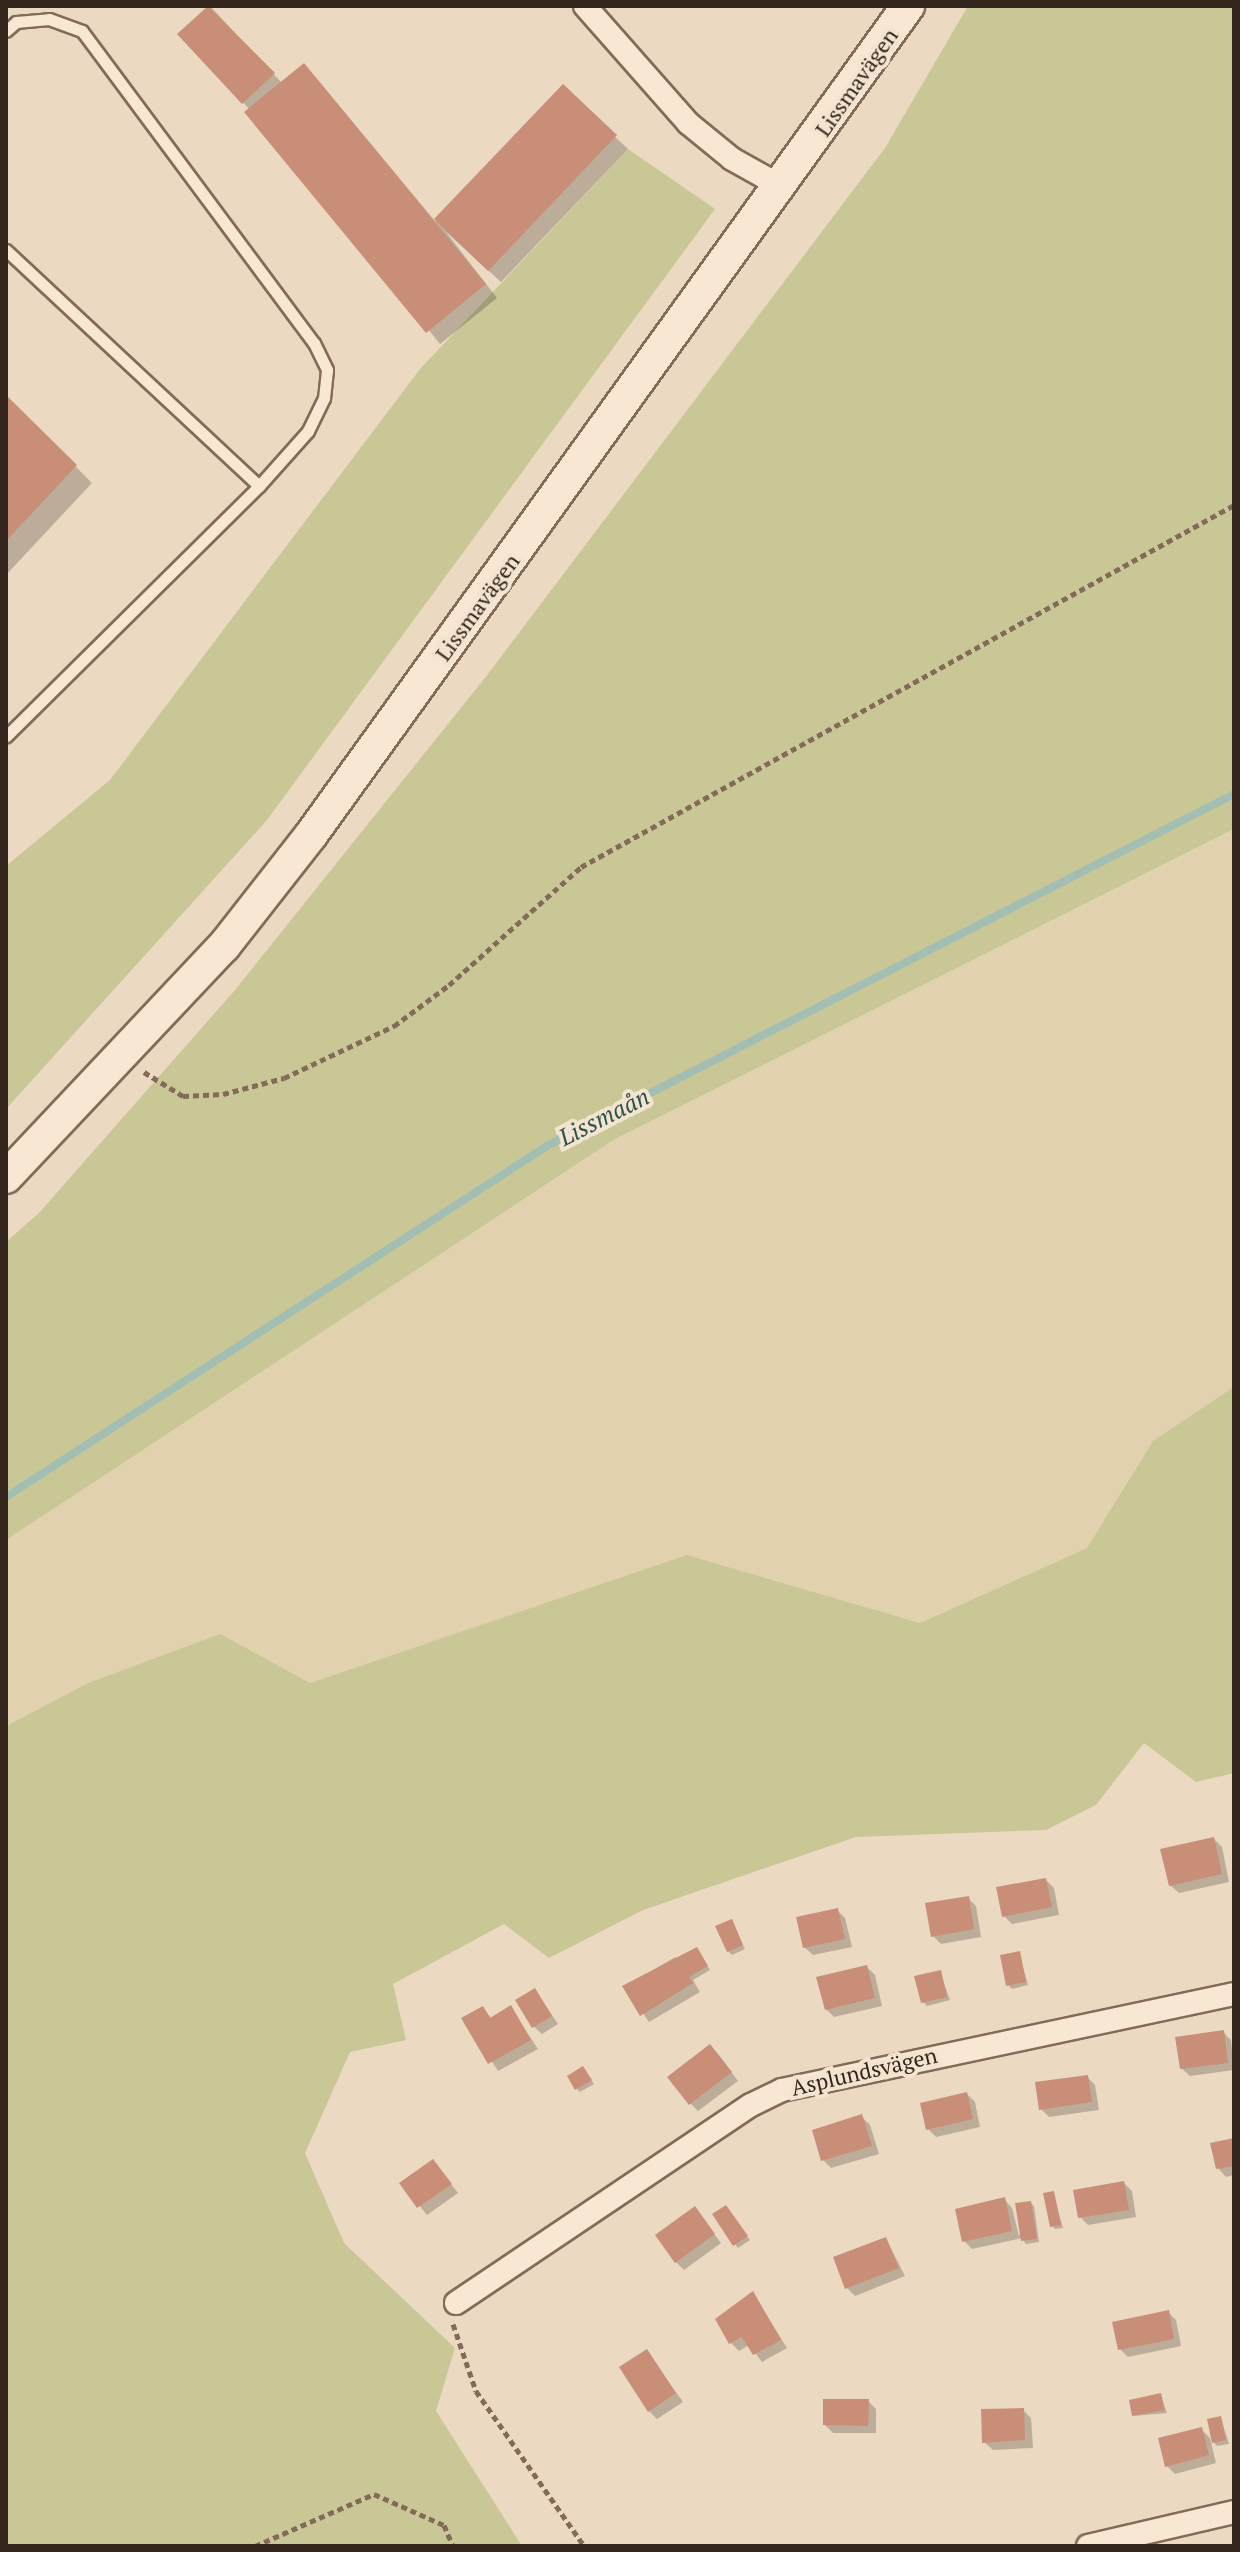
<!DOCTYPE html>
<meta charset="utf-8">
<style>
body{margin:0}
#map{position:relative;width:1240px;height:2552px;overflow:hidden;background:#ecd9c1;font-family:"PT Serif",serif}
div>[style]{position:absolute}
.farmland>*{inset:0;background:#e1d1af}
.green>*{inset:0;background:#c9c795}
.shadow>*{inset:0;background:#0003}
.stream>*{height:8px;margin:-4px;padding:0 4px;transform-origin:4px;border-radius:4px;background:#a3beb2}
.building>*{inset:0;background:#c88e78}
.path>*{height:5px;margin-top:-2.5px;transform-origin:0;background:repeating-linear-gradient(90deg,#846a59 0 6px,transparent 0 10px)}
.roads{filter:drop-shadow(2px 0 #846a59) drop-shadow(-2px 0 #846a59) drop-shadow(0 2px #846a59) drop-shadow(0 -2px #846a59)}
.lane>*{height:11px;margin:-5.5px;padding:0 5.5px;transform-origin:5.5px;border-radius:5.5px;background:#f7e7d3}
.street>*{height:22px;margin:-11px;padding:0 11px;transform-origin:11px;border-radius:11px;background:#f7e7d3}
.secondary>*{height:32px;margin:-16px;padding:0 16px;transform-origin:16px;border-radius:16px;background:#f7e7d3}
span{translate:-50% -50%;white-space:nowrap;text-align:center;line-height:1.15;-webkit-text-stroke:8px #f3e4d0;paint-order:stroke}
.street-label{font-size:22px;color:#34251d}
.water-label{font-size:24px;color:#2d544b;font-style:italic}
.frame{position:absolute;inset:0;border:8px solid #34251d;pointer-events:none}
</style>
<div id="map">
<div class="farmland">
<i style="clip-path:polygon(1234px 829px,1234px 1387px,1153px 1441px,1087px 1548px,920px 1623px,687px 1555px,310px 1683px,220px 1635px,88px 1683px,6px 1726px,6px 1540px,615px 1139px)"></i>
</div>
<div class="green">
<i style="clip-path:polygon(968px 6px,1234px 6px,1234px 829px,615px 1139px,6px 1540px,6px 1242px,39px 1213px,235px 990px,488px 674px,885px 148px)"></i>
<i style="clip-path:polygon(628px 149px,715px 209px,267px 820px,6px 1109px,6px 866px,110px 780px,420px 369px)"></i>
<i style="clip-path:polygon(1234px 1387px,1234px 1773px,1196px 1782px,1144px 1743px,1096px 1805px,1046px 1830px,856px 1837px,643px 1910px,549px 1958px,504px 1924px,393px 1984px,406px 2040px,350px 2052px,305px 2153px,344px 2243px,455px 2348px,436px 2411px,522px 2546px,6px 2546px,6px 1726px,88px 1683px,220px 1634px,310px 1683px,687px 1555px,920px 1623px,1087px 1548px,1153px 1441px)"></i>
</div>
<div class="shadow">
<i style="clip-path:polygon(210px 6px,282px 83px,316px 78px,435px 221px,563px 87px,628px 149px,501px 282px,446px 232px,497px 298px,440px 344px,250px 110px,180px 34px)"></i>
<i style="clip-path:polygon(6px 397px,92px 483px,6px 575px)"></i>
<i style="clip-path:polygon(1214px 1839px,1222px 1847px,1229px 1882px,1179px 1893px,1170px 1885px)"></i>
<i style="clip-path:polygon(1046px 1880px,1054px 1888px,1059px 1915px,1012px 1924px,1004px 1916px)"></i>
<i style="clip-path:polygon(968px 1898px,976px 1906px,981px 1937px,941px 1944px,933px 1936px)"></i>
<i style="clip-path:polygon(837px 1910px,845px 1918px,852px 1947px,813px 1955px,804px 1947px)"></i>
<i style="clip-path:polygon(731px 1921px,745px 1949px,732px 1955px,728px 1951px)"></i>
<i style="clip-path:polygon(700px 1953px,710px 1970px,693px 1980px,700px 1992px,649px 2022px,625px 1987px,675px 1957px,679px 1960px)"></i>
<i style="clip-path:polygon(1019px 1953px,1028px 1985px,1012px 1989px,1008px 1985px)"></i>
<i style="clip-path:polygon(867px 1967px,875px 1975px,882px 2006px,834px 2017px,826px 2009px)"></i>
<i style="clip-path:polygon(940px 1972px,950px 2000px,927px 2006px,923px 2002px)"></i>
<i style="clip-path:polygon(535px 1990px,558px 2024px,542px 2034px,533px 2026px)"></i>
<i style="clip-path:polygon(483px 2008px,492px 2019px,511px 2008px,538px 2049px,498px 2071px,464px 2019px)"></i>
<i style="clip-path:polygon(1223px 2032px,1231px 2040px,1234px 2070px,1190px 2076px,1181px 2068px)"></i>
<i style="clip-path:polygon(718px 2054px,738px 2081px,698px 2111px,690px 2103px)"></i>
<i style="clip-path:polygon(586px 2072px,594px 2084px,580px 2092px,577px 2089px)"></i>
<i style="clip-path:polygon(1087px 2077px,1095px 2085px,1099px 2110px,1049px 2117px,1041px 2109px)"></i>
<i style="clip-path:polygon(967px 2094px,975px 2102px,980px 2127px,936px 2137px,928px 2129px)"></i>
<i style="clip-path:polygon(862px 2117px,870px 2125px,879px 2154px,831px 2168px,823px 2160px)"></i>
<i style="clip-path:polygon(1234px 2140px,1234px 2175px,1226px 2177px,1218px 2168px)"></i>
<i style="clip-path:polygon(433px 2161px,458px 2193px,427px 2215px,402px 2184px)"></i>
<i style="clip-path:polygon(1124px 2183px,1132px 2191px,1136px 2217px,1088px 2225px,1080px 2217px)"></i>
<i style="clip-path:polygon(1053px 2193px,1063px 2228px,1055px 2229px,1052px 2226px)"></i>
<i style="clip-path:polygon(1004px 2199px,1012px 2208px,1019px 2236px,1031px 2203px,1034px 2206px,1039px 2242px,1026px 2244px,1022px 2238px,972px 2249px,964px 2241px)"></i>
<i style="clip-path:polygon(695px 2209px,721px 2243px,684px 2270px,676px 2262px)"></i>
<i style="clip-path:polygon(729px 2211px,750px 2240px,738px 2248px,735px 2244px)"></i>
<i style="clip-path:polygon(886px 2239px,905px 2276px,855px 2296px,847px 2288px)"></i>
<i style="clip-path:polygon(753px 2293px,787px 2348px,762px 2362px,749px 2345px,739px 2351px,731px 2343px)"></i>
<i style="clip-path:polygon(1168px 2312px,1176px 2320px,1181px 2346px,1128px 2357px,1120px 2349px)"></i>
<i style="clip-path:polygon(647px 2352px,683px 2402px,657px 2419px,649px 2411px)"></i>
<i style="clip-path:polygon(1160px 2396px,1167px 2413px,1134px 2416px)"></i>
<i style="clip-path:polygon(868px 2401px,876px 2409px,876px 2433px,833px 2433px,825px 2425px)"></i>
<i style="clip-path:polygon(1023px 2410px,1031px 2418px,1033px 2448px,993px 2450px,984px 2442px)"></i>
<i style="clip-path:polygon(1221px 2419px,1229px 2444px,1217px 2446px,1210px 2438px,1216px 2463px,1175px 2474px,1167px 2466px,1201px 2429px,1213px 2441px)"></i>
</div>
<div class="stream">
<i style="left:6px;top:1497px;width:645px;rotate:-32.98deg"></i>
<i style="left:547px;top:1146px;width:772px;rotate:-27.13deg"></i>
</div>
<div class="building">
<i style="clip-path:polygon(208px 6px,275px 73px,242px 104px,177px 34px)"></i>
<i style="clip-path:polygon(304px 63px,486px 284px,426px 333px,244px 112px)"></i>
<i style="clip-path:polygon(563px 84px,617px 135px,488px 271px,434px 219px)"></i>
<i style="clip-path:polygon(6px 395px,77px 465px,6px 541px)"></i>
<i style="clip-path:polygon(1214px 1837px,1222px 1874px,1169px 1886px,1160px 1849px)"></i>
<i style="clip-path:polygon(1046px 1878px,1052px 1907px,1002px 1917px,996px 1887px)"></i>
<i style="clip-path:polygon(969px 1896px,974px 1929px,931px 1937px,925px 1903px)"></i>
<i style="clip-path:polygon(838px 1908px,845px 1939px,803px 1948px,796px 1917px)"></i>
<i style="clip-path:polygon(732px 1919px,743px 1945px,727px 1952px,715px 1926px)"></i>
<i style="clip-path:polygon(697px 1947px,708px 1966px,689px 1977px,693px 1983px,640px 2016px,622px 1986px)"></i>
<i style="clip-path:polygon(1020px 1951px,1026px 1982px,1006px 1986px,1000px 1955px)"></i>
<i style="clip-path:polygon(867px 1965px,875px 1998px,825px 2010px,816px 1977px)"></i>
<i style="clip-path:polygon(941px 1970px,947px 1997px,921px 2003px,914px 1976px)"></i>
<i style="clip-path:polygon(535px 1988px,552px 2016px,532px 2028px,515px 2000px)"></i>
<i style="clip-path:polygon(511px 2005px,531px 2040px,488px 2064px,461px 2018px,483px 2006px,490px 2018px)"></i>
<i style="clip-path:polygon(1224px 2030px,1228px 2063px,1180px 2069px,1175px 2037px)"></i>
<i style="clip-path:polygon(710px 2044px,732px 2072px,689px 2105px,667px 2077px)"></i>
<i style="clip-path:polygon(583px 2066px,592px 2080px,575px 2090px,567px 2076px)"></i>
<i style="clip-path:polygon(1088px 2075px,1092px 2102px,1039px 2110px,1035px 2082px)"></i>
<i style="clip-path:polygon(967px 2092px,973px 2119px,926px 2130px,920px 2103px)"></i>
<i style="clip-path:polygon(862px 2114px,872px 2146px,821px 2161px,812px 2130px)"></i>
<i style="clip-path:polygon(1234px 2138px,1234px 2166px,1216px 2169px,1210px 2143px)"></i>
<i style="clip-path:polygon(433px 2159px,452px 2184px,417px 2208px,399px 2183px)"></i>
<i style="clip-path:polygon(1124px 2181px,1129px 2210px,1078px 2218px,1073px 2190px)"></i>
<i style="clip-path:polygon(1054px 2191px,1061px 2225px,1050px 2227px,1043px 2193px)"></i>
<i style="clip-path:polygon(1005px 2197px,1012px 2231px,962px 2242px,955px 2209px)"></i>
<i style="clip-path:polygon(1031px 2201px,1037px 2239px,1021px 2241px,1015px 2203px)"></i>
<i style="clip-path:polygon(726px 2205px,748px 2236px,733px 2246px,712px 2214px)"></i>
<i style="clip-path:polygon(695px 2206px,715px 2234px,675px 2263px,655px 2235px)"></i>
<i style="clip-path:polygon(886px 2237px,899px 2268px,845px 2289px,833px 2257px)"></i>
<i style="clip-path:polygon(753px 2291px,781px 2340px,753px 2355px,742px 2337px,729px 2344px,715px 2319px)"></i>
<i style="clip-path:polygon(1169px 2310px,1174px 2339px,1118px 2350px,1112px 2322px)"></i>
<i style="clip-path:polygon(647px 2349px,676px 2393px,648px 2412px,619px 2367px)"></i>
<i style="clip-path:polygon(1161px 2393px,1165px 2410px,1132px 2416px,1129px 2400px)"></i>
<i style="clip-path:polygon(823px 2399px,869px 2399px,868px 2426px,823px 2425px)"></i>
<i style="clip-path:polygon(1024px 2408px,1025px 2440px,982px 2443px,981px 2409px)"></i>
<i style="clip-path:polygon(1221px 2416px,1226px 2440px,1212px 2443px,1207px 2419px)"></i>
<i style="clip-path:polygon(1202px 2427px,1209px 2455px,1165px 2467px,1158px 2438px)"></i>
</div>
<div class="path">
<i style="left:144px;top:1072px;width:46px;rotate:31.6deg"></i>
<i style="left:183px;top:1096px;width:40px;rotate:-2.9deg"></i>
<i style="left:223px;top:1094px;width:63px;rotate:-14.7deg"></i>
<i style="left:284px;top:1078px;width:122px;rotate:-25.3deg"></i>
<i style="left:394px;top:1026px;width:69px;rotate:-36.7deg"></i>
<i style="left:449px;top:985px;width:177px;rotate:-41.8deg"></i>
<i style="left:581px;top:867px;width:747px;rotate:-29deg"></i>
<i style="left:453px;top:2324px;width:71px;rotate:71.1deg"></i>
<i style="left:476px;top:2391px;width:189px;rotate:55.1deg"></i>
<i style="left:255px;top:2546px;width:130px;rotate:-23.6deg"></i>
<i style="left:374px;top:2494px;width:77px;rotate:23.9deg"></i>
<i style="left:444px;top:2525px;width:23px;rotate:67deg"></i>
</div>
<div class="roads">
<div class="lane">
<i style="left:6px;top:31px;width:13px;rotate:-42deg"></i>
<i style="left:16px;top:22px;width:33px;rotate:-5deg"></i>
<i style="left:49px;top:19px;width:35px;rotate:20deg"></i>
<i style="left:82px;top:31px;width:389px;rotate:53.4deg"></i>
<i style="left:314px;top:343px;width:30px;rotate:64deg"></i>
<i style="left:327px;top:370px;width:28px;rotate:96deg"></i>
<i style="left:324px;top:398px;width:37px;rotate:116deg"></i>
<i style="left:308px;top:431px;width:74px;rotate:131.7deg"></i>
<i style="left:6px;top:250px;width:346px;rotate:43deg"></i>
<i style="left:259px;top:486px;width:356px;rotate:135.3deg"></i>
</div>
<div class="street">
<i style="left:585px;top:6px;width:156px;rotate:48.6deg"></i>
<i style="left:688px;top:123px;width:57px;rotate:39.3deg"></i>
<i style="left:732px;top:159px;width:57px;rotate:29.2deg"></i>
<i style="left:456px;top:2303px;width:355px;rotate:-33.9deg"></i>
<i style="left:751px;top:2105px;width:34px;rotate:-26deg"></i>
<i style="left:782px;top:2090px;width:462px;rotate:-12deg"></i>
<i style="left:1088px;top:2546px;width:150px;rotate:-13.1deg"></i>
</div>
<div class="secondary">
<i style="left:6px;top:1177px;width:318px;rotate:-46.7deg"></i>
<i style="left:224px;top:946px;width:141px;rotate:-51.9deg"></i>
<i style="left:311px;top:835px;width:1022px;rotate:-54.24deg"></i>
</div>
</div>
<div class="street-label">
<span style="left:856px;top:82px;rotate:-55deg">Lissmavägen</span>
<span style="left:477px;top:607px;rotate:-54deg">Lissmavägen</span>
<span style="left:864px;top:2071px;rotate:-13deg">Asplundsvägen</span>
</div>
<div class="water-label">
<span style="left:604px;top:1117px;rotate:-27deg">Lissmaån</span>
</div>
<div class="frame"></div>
</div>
